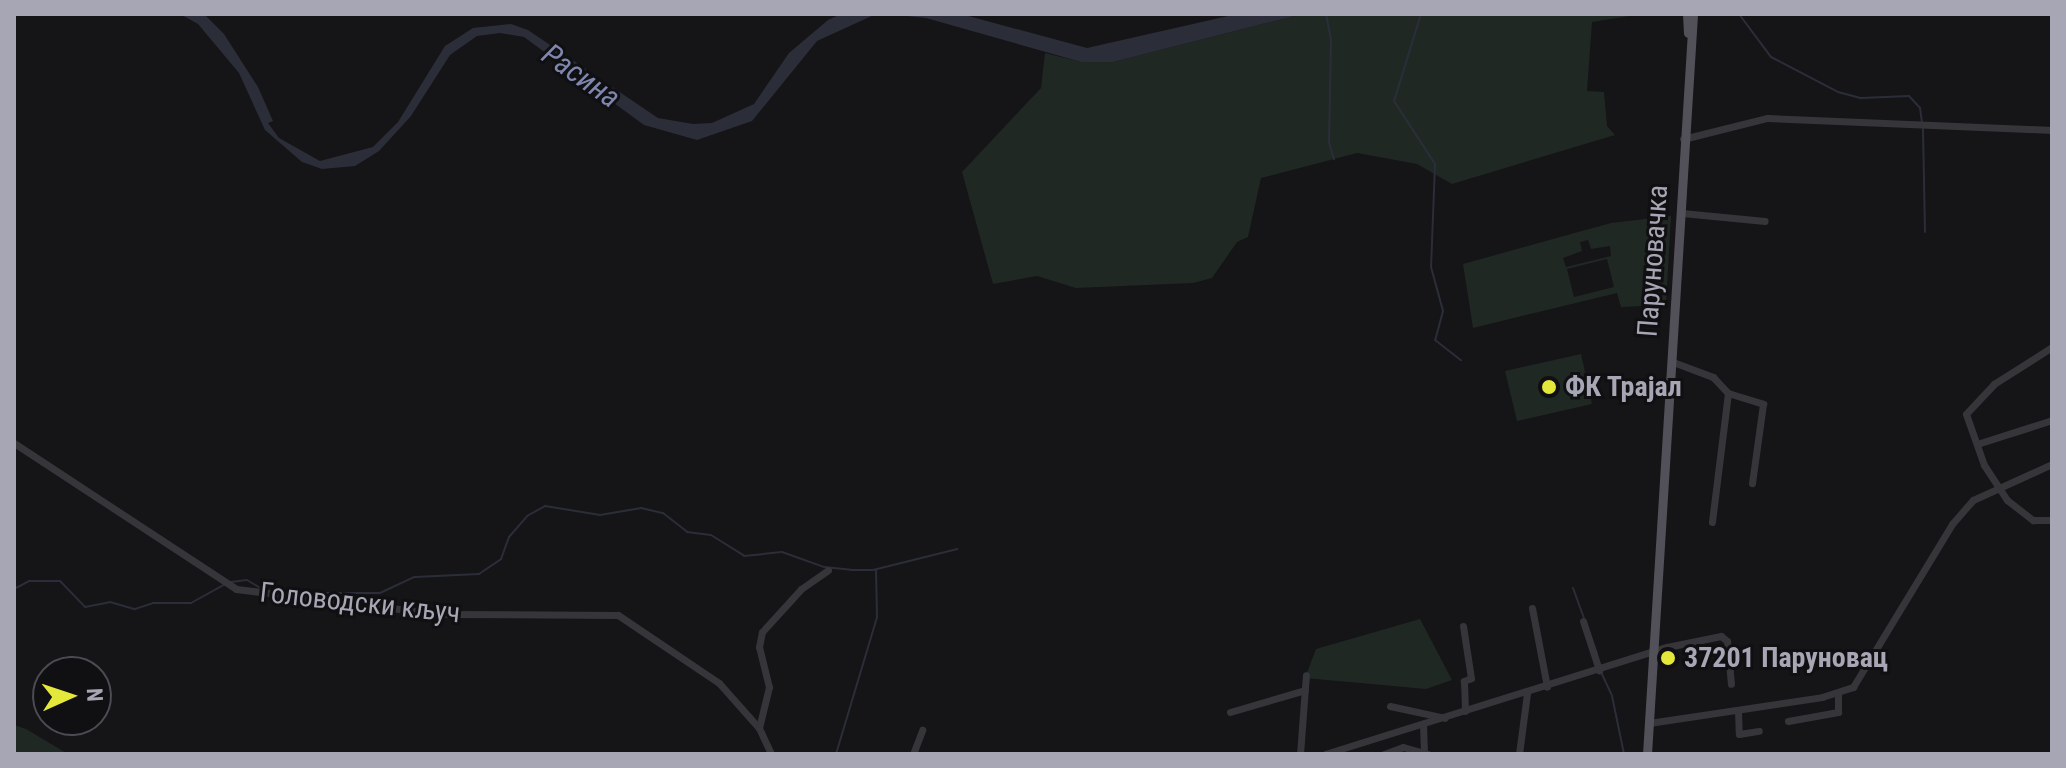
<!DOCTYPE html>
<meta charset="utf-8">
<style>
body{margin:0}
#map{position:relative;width:2066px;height:768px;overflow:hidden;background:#151416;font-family:"Roboto Condensed",sans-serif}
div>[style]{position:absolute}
.green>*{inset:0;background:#202824}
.water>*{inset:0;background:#2b2e39}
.stream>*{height:2px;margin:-1px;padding:0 1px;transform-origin:1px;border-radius:1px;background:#2b2e39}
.minor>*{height:7px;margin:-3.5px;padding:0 3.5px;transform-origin:3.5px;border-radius:3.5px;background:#36353a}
.major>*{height:9px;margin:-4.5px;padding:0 4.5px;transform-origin:4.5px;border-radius:4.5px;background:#525159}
.dots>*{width:22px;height:22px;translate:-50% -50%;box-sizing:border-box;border:4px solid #100f11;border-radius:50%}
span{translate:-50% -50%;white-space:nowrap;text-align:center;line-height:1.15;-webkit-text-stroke:6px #100f11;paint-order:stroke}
.street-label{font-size:28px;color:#a7a6b5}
.poi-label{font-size:28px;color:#a7a6b5;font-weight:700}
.left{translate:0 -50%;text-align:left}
.water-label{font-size:30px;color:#7f87af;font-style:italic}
.frame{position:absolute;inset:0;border:16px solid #a7a6b5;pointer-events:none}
.north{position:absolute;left:32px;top:656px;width:80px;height:80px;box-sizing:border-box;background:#100f11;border:2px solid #4c4b53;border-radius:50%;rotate:87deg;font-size:22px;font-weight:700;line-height:32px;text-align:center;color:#a7a6b5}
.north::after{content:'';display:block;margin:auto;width:28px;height:36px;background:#e3e83a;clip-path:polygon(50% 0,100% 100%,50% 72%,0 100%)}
</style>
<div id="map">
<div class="green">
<i style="clip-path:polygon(1302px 14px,1643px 14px,1592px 22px,1587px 91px,1604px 92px,1607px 126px,1615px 135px,1452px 184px,1417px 164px,1357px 153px,1261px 178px,1248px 237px,1237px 242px,1212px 278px,1193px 283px,1076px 288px,1037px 276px,993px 284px,962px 172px,1041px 88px,1045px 53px,1081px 62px,1113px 62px)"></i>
<i style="clip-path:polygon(evenodd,1671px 216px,1666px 305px,1621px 307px,1617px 293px,1473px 328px,1463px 264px,1611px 223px,1671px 216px,1588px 240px,1591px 249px,1610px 246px,1611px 256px,1566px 267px,1563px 258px,1582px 251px,1580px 242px,1588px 240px,1671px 216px,1607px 259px,1614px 287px,1574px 297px,1567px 269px,1607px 259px)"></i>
<i style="clip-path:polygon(1581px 354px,1592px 404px,1517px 421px,1505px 371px)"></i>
<i style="clip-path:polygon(1420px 619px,1452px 680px,1426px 689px,1305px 678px,1316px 649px)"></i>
<i style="clip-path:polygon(14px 725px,26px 729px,68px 754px,14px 754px)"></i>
</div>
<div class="water">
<i style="clip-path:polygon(180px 14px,204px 14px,224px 34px,258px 87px,273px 121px,268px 123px,279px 138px,320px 161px,373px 147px,398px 122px,445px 46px,473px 28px,511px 24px,528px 30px,658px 118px,693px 124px,712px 123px,754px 104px,789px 53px,828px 20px,841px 14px,876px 14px,817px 41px,752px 121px,697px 140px,644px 125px,524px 37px,500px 33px,477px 36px,450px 55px,411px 116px,379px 151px,355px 166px,322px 169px,302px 162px,265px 130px,239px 73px,198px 24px)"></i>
<i style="clip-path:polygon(887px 14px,961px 14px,1087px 48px,1237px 14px,1302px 14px,1113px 62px,1081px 62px,926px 18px)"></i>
</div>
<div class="stream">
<i style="left:1326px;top:14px;width:26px;rotate:79deg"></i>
<i style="left:1331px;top:40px;width:102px;rotate:91.1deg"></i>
<i style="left:1329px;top:142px;width:18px;rotate:74deg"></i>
<i style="left:1421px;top:14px;width:91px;rotate:107.2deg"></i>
<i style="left:1394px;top:101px;width:75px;rotate:56.9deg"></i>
<i style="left:1435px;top:164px;width:103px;rotate:92.2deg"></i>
<i style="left:1431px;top:267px;width:46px;rotate:74.7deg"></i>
<i style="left:1443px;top:311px;width:30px;rotate:105deg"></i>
<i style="left:1435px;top:340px;width:33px;rotate:38deg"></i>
<i style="left:1739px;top:14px;width:54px;rotate:53.3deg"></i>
<i style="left:1771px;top:57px;width:76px;rotate:27.6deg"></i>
<i style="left:1838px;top:92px;width:24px;rotate:15deg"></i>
<i style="left:1861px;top:98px;width:48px;rotate:-2.4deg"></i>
<i style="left:1909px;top:96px;width:16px;rotate:47deg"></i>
<i style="left:1920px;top:108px;width:15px;rotate:82deg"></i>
<i style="left:1923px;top:129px;width:103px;rotate:88.9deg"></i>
<i style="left:231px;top:582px;width:16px;rotate:-7deg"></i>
<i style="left:247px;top:580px;width:17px;rotate:31deg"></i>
<i style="left:1573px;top:588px;width:70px;rotate:70deg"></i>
<i style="left:14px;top:589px;width:17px;rotate:-28deg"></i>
<i style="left:29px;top:581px;width:31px"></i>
<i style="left:60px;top:581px;width:36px;rotate:46deg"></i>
<i style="left:85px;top:607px;width:25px;rotate:-11deg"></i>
<i style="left:110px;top:602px;width:26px;rotate:16deg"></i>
<i style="left:135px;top:609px;width:19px;rotate:-18deg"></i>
<i style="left:153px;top:603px;width:38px"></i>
<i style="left:191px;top:603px;width:39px;rotate:-29deg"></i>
<i style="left:303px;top:593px;width:77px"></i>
<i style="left:380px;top:593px;width:38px;rotate:-25deg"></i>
<i style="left:415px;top:577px;width:64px;rotate:-2.7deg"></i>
<i style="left:479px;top:574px;width:27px;rotate:-34deg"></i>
<i style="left:501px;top:559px;width:23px;rotate:-70deg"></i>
<i style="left:509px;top:537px;width:28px;rotate:-49deg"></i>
<i style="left:527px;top:516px;width:21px;rotate:-29deg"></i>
<i style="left:545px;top:506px;width:56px;rotate:9.3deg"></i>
<i style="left:600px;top:515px;width:42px;rotate:-9.7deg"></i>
<i style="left:641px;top:508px;width:23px;rotate:13deg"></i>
<i style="left:663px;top:513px;width:31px;rotate:38deg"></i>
<i style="left:687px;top:532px;width:24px;rotate:7deg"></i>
<i style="left:711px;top:535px;width:39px;rotate:32deg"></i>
<i style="left:744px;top:556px;width:38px;rotate:-6deg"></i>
<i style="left:782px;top:552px;width:45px;rotate:19.7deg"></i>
<i style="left:824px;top:567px;width:27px;rotate:6deg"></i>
<i style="left:851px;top:570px;width:22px"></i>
<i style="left:873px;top:570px;width:87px;rotate:-14deg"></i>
<i style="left:1601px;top:672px;width:26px;rotate:65deg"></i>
<i style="left:1612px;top:696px;width:59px;rotate:78.3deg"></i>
<i style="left:836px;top:754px;width:143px;rotate:-73.3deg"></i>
<i style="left:877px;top:617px;width:47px;rotate:-91.2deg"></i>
</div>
<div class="minor">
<i style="left:1683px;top:139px;width:87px;rotate:-14deg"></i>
<i style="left:1767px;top:118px;width:285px;rotate:2.4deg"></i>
<i style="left:1682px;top:213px;width:83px;rotate:5.5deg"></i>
<i style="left:2052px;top:347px;width:69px;rotate:147.5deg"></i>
<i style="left:1994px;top:384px;width:41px;rotate:133deg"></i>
<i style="left:1966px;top:414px;width:54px;rotate:70.6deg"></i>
<i style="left:1984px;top:465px;width:42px;rotate:56.7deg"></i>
<i style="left:2007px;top:500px;width:33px;rotate:38deg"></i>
<i style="left:2033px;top:520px;width:19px"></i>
<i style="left:1673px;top:362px;width:43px;rotate:20.6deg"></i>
<i style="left:1713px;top:377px;width:22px;rotate:47deg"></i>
<i style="left:1728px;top:393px;width:130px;rotate:97.1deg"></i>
<i style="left:1728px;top:393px;width:37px;rotate:17deg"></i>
<i style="left:1763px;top:404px;width:80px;rotate:97.9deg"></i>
<i style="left:14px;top:443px;width:266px;rotate:33.3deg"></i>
<i style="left:236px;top:589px;width:205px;rotate:7deg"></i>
<i style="left:439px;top:614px;width:179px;rotate:0.3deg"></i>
<i style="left:618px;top:615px;width:122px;rotate:34deg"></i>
<i style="left:719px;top:683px;width:60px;rotate:48.4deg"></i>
<i style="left:759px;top:728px;width:29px;rotate:65deg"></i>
<i style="left:1977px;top:444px;width:79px;rotate:-17.7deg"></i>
<i style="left:1532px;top:608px;width:80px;rotate:79.2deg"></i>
<i style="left:1583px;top:621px;width:52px;rotate:71.9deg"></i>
<i style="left:1463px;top:626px;width:53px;rotate:81.3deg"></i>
<i style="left:1471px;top:678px;width:8px;rotate:157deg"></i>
<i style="left:1464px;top:681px;width:30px;rotate:88deg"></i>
<i style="left:1390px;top:706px;width:56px;rotate:12.3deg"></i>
<i style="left:1738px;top:711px;width:23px;rotate:88deg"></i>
<i style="left:1739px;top:734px;width:20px;rotate:-9deg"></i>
<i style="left:1230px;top:712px;width:78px;rotate:-16.3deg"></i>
<i style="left:1788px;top:721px;width:51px;rotate:-10.2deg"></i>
<i style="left:1838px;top:712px;width:19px;rotate:-90deg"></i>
<i style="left:1649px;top:723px;width:175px;rotate:-8.5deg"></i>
<i style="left:1822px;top:697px;width:33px;rotate:-18deg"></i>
<i style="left:1853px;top:687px;width:191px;rotate:-58.7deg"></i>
<i style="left:1952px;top:524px;width:32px;rotate:-49deg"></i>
<i style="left:1973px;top:500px;width:87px;rotate:-24.5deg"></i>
<i style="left:1423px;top:724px;width:29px;rotate:88deg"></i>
<i style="left:759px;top:728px;width:42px;rotate:-76.3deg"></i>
<i style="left:769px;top:687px;width:41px;rotate:-104deg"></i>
<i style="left:759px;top:647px;width:15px;rotate:-79deg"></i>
<i style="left:762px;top:632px;width:58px;rotate:-47.8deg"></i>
<i style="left:801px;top:589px;width:33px;rotate:-35deg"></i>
<i style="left:913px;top:754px;width:26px;rotate:-69deg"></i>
<i style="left:1300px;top:754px;width:79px;rotate:-85.7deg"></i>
<i style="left:1325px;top:754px;width:358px;rotate:-17.4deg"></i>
<i style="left:1667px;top:647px;width:55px;rotate:-11.5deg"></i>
<i style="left:1721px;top:636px;width:8px;rotate:40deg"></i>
<i style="left:1727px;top:641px;width:43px;rotate:84.7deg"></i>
<i style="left:1384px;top:754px;width:20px;rotate:-20deg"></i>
<i style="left:1403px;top:747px;width:26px;rotate:16deg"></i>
<i style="left:1519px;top:754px;width:62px;rotate:-82.5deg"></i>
</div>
<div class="major">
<i style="left:1687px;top:14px;width:19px;rotate:87deg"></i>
<i style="left:1647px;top:754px;width:741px;rotate:-86.44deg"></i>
</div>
<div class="dots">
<i style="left:1549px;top:387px;background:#e3e83a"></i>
<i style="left:1668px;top:658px;background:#e3e83a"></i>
</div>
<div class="street-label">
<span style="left:1653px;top:261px;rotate:-86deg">Паруновачка</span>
<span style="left:360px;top:603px;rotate:6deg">Головодски кључ</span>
</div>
<div class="poi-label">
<span class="left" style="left:1565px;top:387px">ФК Трајал</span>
<span class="left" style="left:1684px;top:658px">37201 Паруновац</span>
</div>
<div class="water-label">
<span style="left:581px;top:76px;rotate:35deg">Расина</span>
</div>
<div class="frame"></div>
<div class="north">N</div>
</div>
